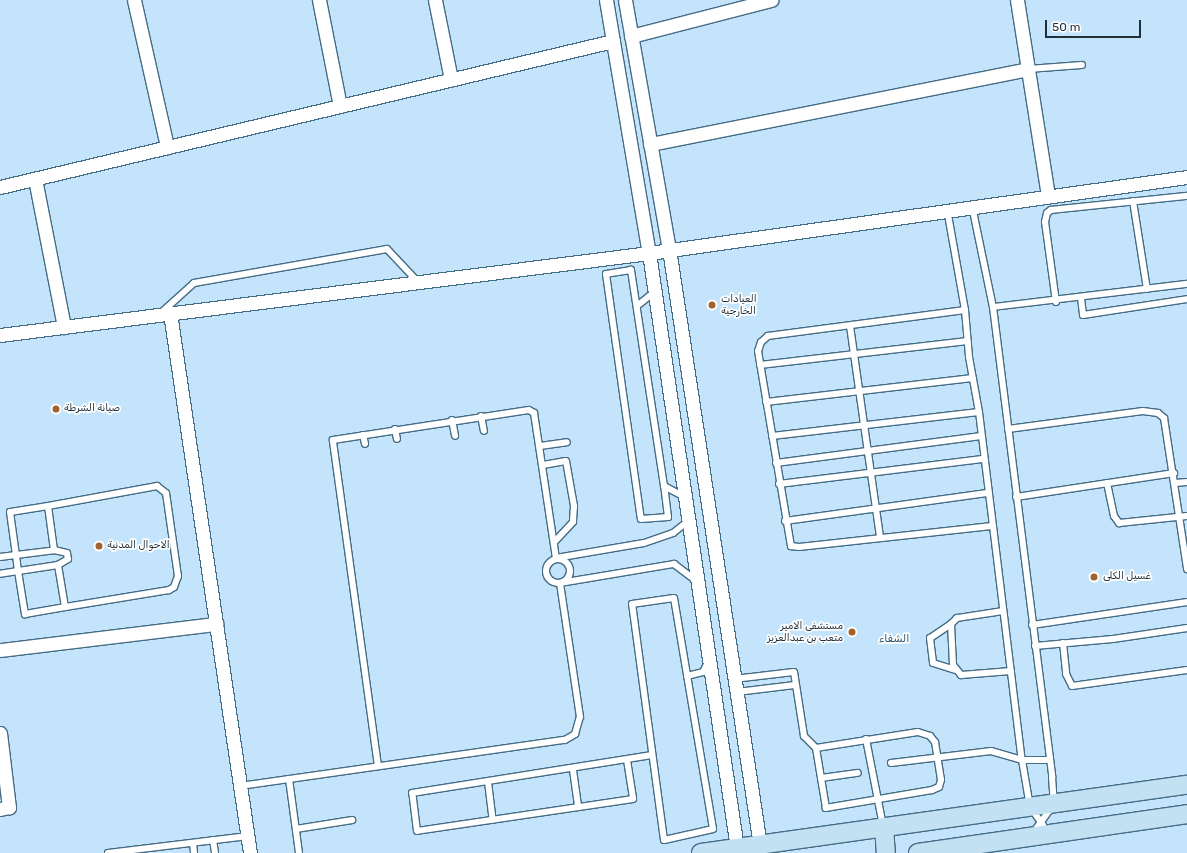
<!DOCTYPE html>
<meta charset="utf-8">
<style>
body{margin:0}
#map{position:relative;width:1187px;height:853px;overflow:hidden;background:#c3e4fb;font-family:Rubik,Cairo,sans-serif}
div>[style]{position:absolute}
.roads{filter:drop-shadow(1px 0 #456c85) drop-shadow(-1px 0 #456c85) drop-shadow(0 1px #456c85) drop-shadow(0 -1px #456c85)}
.lane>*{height:6px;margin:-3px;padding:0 3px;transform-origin:3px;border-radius:3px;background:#fff}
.lane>.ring{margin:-3px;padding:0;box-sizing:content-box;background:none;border:6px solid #fff;border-radius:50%}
.street>*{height:13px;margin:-6.5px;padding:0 6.5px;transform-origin:6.5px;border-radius:6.5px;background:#fff}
.secondary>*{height:18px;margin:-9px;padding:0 9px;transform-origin:9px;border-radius:9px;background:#c2e2f4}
.dots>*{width:11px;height:11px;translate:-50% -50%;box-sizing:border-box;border:2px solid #fff;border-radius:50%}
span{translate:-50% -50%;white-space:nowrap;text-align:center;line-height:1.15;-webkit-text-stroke:3.5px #fff;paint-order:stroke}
.poi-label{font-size:10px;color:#1f303b}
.left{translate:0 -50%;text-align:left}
.right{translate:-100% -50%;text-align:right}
.neighbourhood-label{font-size:11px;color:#315870}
.scale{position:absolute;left:1045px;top:20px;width:96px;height:18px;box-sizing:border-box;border:2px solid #1f303b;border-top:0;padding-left:5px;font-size:12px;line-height:14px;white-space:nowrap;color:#1f303b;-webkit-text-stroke:3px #fff;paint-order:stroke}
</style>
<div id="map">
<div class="roads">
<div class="lane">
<i style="left:1028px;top:69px;width:54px;rotate:-4.2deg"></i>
<i style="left:1133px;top:201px;width:89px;rotate:81deg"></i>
<i style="left:972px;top:206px;width:103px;rotate:78.3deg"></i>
<i style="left:993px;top:307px;width:474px;rotate:82.8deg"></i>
<i style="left:1052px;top:777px;width:27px;rotate:86deg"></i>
<i style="left:1054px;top:804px;width:34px;rotate:126deg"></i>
<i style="left:947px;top:209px;width:103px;rotate:79.9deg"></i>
<i style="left:965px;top:310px;width:47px;rotate:85.1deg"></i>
<i style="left:969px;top:357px;width:56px;rotate:79.7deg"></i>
<i style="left:979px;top:412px;width:351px;rotate:83deg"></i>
<i style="left:1022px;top:760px;width:48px;rotate:80.3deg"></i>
<i style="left:1030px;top:807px;width:22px;rotate:54deg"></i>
<i style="left:1081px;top:298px;width:17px;rotate:83deg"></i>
<i style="left:1083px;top:315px;width:105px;rotate:-8.7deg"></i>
<i style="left:1056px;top:302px;width:81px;rotate:-97.8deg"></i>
<i style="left:1045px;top:222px;width:9px;rotate:-77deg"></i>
<i style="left:1047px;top:213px;width:5px;rotate:-37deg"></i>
<i style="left:1051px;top:210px;width:137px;rotate:-5.9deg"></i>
<i style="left:637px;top:306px;width:22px;rotate:-39deg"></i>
<i style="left:993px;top:307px;width:195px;rotate:-6.8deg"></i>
<i style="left:965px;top:310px;width:199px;rotate:172.5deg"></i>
<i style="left:768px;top:336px;width:9px;rotate:139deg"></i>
<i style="left:761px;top:342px;width:9px;rotate:108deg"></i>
<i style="left:758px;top:351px;width:198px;rotate:80.4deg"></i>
<i style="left:791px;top:546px;width:8px;rotate:7deg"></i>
<i style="left:799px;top:547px;width:194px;rotate:-6.2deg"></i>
<i style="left:162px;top:312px;width:43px;rotate:-42.2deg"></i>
<i style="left:194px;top:283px;width:196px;rotate:-10deg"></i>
<i style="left:387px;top:249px;width:45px;rotate:46.8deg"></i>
<i style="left:850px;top:326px;width:213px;rotate:81.9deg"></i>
<i style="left:760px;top:365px;width:209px;rotate:-6.6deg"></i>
<i style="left:766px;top:402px;width:208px;rotate:-6.6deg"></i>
<i style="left:481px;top:416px;width:15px;rotate:79deg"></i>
<i style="left:452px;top:420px;width:16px;rotate:79deg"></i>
<i style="left:395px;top:429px;width:10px;rotate:79deg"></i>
<i style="left:1008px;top:429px;width:136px;rotate:-7.6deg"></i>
<i style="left:1143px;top:411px;width:15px;rotate:8deg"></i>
<i style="left:1158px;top:413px;width:8px;rotate:40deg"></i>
<i style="left:1164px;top:418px;width:153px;rotate:81.3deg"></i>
<i style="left:363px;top:435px;width:9px;rotate:77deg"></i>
<i style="left:772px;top:436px;width:208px;rotate:-6.6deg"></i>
<i style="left:540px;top:446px;width:27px;rotate:-8deg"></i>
<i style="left:776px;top:463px;width:207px;rotate:-7.5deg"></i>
<i style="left:543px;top:465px;width:23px;rotate:-10deg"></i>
<i style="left:566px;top:461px;width:46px;rotate:79.9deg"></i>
<i style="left:574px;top:506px;width:16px;rotate:94deg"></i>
<i style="left:573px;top:522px;width:26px;rotate:133deg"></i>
<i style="left:1107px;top:483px;width:34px;rotate:78deg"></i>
<i style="left:1114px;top:516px;width:9px;rotate:54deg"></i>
<i style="left:1119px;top:523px;width:68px;rotate:-5.9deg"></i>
<i style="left:1175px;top:483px;width:12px;rotate:-5deg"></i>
<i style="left:779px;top:484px;width:207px;rotate:-7deg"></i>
<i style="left:664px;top:486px;width:219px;rotate:-98.7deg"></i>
<i style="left:631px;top:270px;width:25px;rotate:171deg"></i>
<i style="left:606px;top:274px;width:247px;rotate:81.9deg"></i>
<i style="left:641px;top:519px;width:27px;rotate:-4deg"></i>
<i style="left:668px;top:517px;width:31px;rotate:-97deg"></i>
<i style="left:664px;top:486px;width:21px;rotate:28deg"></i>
<i style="left:1016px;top:497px;width:160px;rotate:-8.6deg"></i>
<i style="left:48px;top:506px;width:111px;rotate:-10.4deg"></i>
<i style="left:157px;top:486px;width:11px;rotate:38deg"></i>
<i style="left:166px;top:493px;width:84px;rotate:81.8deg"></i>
<i style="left:178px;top:576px;width:12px;rotate:110deg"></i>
<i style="left:174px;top:587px;width:6px;rotate:149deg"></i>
<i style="left:169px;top:590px;width:105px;rotate:170.7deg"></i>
<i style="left:785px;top:521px;width:204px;rotate:-7.9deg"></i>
<i style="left:54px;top:550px;width:13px;rotate:13deg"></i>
<i style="left:67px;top:553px;width:6px;rotate:81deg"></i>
<i style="left:68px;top:559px;width:12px;rotate:149deg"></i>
<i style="left:0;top:557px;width:16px;rotate:-7deg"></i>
<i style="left:16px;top:555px;width:38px;rotate:-7deg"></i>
<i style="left:54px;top:550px;width:44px;rotate:-97.8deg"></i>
<i style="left:48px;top:506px;width:38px;rotate:171deg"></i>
<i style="left:10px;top:512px;width:43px;rotate:82.1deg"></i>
<i style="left:16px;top:555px;width:16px;rotate:83deg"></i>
<i style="left:18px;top:571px;width:44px;rotate:80.8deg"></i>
<i style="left:25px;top:614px;width:41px;rotate:-9.9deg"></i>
<i style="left:65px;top:607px;width:43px;rotate:-99.5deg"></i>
<i style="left:58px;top:565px;width:40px;rotate:171.5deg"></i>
<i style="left:18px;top:571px;width:18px;rotate:171deg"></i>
<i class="ring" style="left:546px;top:559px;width:18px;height:18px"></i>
<i style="left:674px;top:598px;width:234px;rotate:80.4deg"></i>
<i style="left:713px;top:829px;width:50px;rotate:167.3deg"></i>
<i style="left:664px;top:840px;width:238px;rotate:-97.7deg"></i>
<i style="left:632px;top:604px;width:42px;rotate:-8.1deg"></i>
<i style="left:1003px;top:611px;width:47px;rotate:171.3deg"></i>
<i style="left:957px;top:618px;width:8px;rotate:135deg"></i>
<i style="left:951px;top:624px;width:41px;rotate:87.2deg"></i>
<i style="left:953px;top:665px;width:13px;rotate:51deg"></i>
<i style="left:961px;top:675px;width:50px;rotate:-4.6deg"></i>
<i style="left:951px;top:624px;width:25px;rotate:146deg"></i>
<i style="left:930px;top:638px;width:25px;rotate:83deg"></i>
<i style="left:933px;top:663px;width:24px;rotate:17deg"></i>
<i style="left:1032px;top:625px;width:157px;rotate:-8.4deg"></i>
<i style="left:1063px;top:643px;width:31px;rotate:84deg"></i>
<i style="left:1066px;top:674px;width:13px;rotate:63deg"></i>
<i style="left:1072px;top:686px;width:116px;rotate:-7.9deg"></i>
<i style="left:1035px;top:646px;width:78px;rotate:-5.1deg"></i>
<i style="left:1113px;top:639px;width:75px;rotate:-8.5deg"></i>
<i style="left:687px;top:676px;width:16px;rotate:-14deg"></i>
<i style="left:703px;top:672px;width:9px;rotate:-63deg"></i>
<i style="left:734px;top:679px;width:60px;rotate:-6.7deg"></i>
<i style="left:794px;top:672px;width:65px;rotate:81.1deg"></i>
<i style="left:804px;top:736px;width:17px;rotate:45deg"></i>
<i style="left:816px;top:748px;width:103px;rotate:-8.9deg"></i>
<i style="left:918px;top:732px;width:13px;rotate:18deg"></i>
<i style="left:930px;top:736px;width:8px;rotate:50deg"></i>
<i style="left:935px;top:742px;width:38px;rotate:81deg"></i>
<i style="left:941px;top:780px;width:7px;rotate:106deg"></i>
<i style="left:939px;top:787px;width:8px;rotate:157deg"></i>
<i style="left:932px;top:790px;width:108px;rotate:170.4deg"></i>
<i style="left:826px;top:808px;width:61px;rotate:-99.5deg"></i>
<i style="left:737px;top:692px;width:58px;rotate:-6.9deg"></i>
<i style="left:866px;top:739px;width:89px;rotate:78.9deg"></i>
<i style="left:627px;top:760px;width:39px;rotate:81deg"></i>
<i style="left:633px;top:799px;width:218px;rotate:171.6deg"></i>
<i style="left:417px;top:831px;width:38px;rotate:-97deg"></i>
<i style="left:412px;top:793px;width:243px;rotate:-9deg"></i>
<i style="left:891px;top:763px;width:101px;rotate:-6.8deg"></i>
<i style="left:991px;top:751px;width:32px;rotate:16deg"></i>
<i style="left:1022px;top:760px;width:28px"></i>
<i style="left:378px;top:766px;width:329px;rotate:-97.9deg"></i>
<i style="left:333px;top:440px;width:198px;rotate:-8.7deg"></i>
<i style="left:529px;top:410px;width:6px;rotate:31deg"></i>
<i style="left:534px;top:413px;width:147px;rotate:81.4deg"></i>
<i style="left:556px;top:558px;width:89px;rotate:-9.7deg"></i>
<i style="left:644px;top:543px;width:31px;rotate:-19deg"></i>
<i style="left:673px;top:533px;width:18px;rotate:-38deg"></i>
<i style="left:573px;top:770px;width:37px;rotate:82deg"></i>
<i style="left:821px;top:778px;width:37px;rotate:-8deg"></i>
<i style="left:289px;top:779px;width:75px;rotate:82.3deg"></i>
<i style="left:488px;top:782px;width:38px;rotate:83deg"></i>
<i style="left:240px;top:786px;width:328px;rotate:-8.1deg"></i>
<i style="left:565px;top:740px;width:12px;rotate:-31deg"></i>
<i style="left:575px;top:734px;width:18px;rotate:-74deg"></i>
<i style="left:580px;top:717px;width:135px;rotate:-98.5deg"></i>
<i style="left:560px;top:583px;width:116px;rotate:-9.5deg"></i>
<i style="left:674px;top:564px;width:25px;rotate:37deg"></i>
<i style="left:296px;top:829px;width:57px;rotate:-9.1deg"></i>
<i style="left:213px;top:840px;width:13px;rotate:81deg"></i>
<i style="left:193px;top:843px;width:10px;rotate:84deg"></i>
<i style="left:108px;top:853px;width:141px;rotate:-6.9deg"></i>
</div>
<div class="street">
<i style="left:134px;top:0;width:151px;rotate:77.3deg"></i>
<i style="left:319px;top:0;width:108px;rotate:78.8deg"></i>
<i style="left:435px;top:0;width:81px;rotate:78.6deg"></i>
<i style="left:606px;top:0;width:257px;rotate:80.4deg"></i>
<i style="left:649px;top:253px;width:601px;rotate:81.59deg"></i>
<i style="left:625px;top:0;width:253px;rotate:80deg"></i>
<i style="left:669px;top:249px;width:603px;rotate:81.32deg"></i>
<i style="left:1017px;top:0;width:197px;rotate:81deg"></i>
<i style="left:631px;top:36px;width:145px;rotate:-14.4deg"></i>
<i style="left:650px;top:144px;width:385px;rotate:-11.2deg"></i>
<i style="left:35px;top:179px;width:151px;rotate:78.9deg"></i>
<i style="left:0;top:187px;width:630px;rotate:-13.4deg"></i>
<i style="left:170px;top:313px;width:546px;rotate:81.57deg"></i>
<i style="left:0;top:335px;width:654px;rotate:-7.2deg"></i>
<i style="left:649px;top:253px;width:543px;rotate:-8.04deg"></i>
<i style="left:0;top:650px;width:218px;rotate:-6.9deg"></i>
<i style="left:0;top:733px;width:75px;rotate:83.1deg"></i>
<i style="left:9px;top:807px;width:9px;rotate:167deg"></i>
</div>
<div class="secondary">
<i style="left:884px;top:827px;width:26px;rotate:86deg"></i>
<i style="left:701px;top:853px;width:491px;rotate:-8deg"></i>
<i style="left:918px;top:853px;width:272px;rotate:-8.2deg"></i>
</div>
</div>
<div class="dots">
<i style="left:712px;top:305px;background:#a2622b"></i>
<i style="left:56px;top:409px;background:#a2622b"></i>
<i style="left:99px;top:546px;background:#a2622b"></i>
<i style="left:1094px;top:577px;background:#a2622b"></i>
<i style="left:852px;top:632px;background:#a2622b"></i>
</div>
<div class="poi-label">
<span class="left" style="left:721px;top:305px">العيادات<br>الخارجية</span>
<span class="left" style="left:64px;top:409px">صيانة الشرطة</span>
<span class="left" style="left:107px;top:546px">الاحوال المدنية</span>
<span class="left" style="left:1103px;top:577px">غسيل الكلى</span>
<span class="right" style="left:843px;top:632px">مستشفى الامير<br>متعب بن عبدالعزيز</span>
</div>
<div class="neighbourhood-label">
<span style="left:894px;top:639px">الشفاء</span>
</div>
<div class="scale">50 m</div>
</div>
